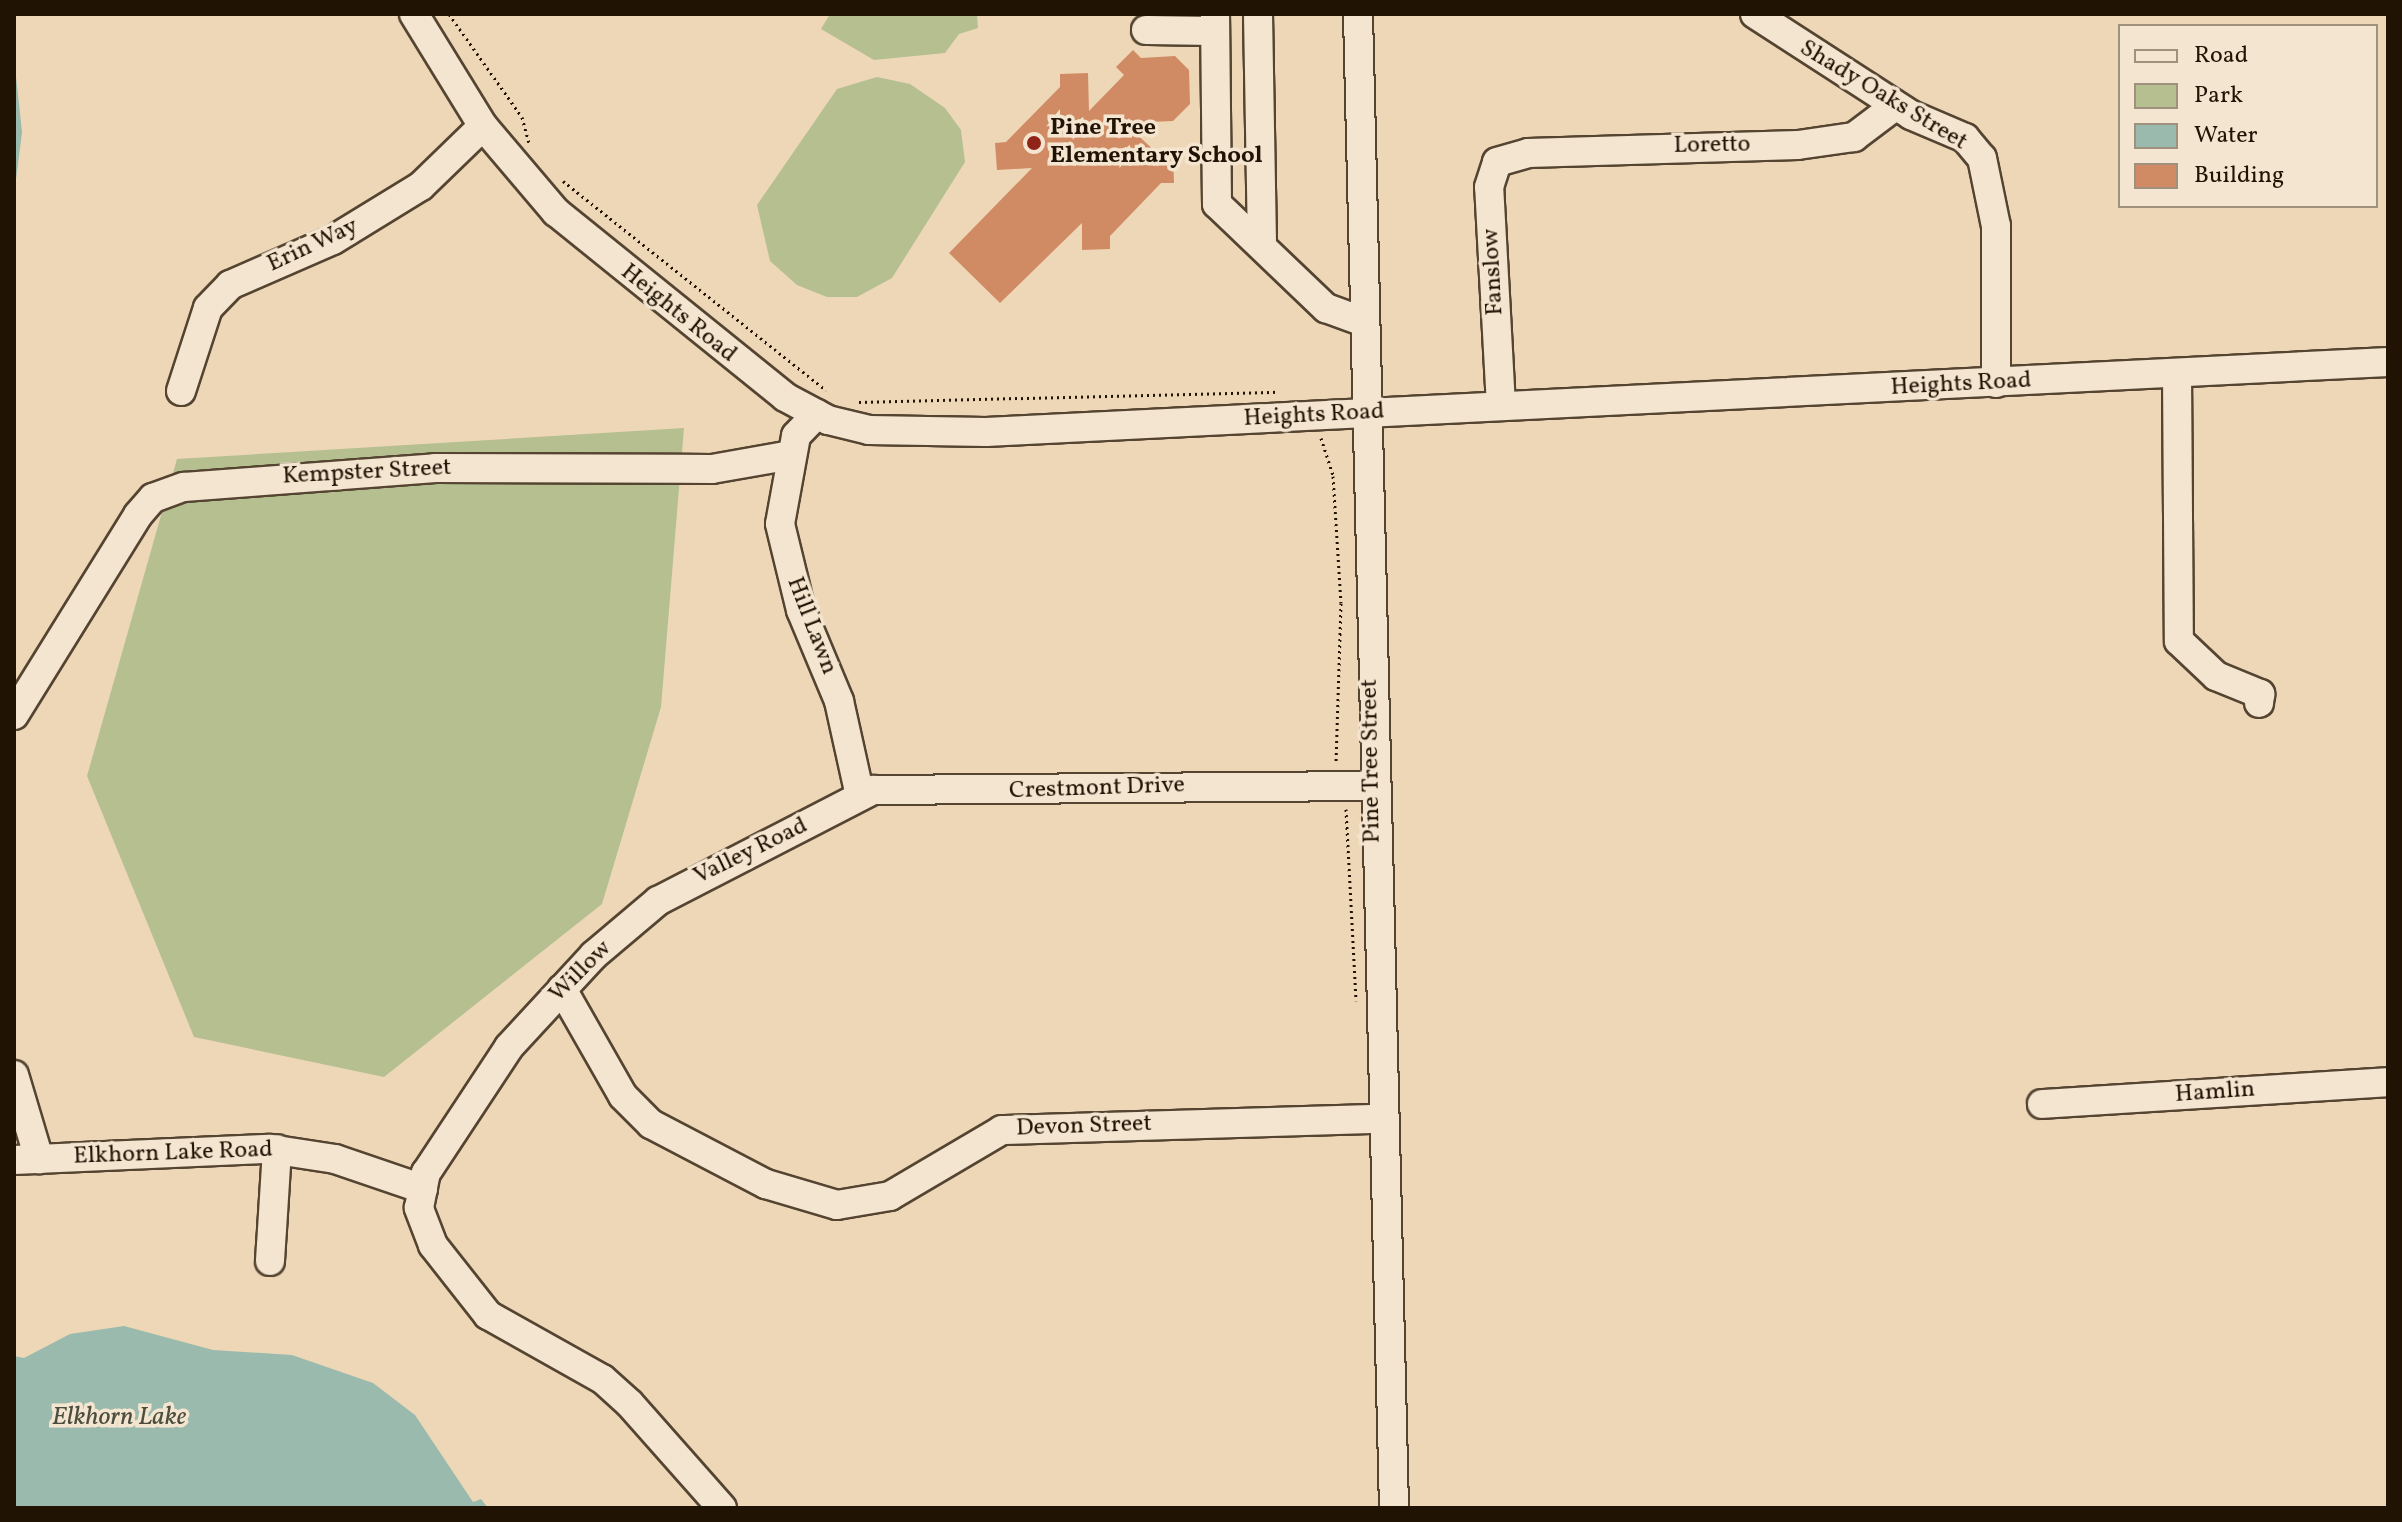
<!DOCTYPE html>
<style>
body{margin:0}
#map{position:relative;width:2402px;height:1522px;overflow:hidden;background:#eed7b7;font-family:Vollkorn,serif}
div>[style]{position:absolute}
.green>*{inset:0;background:#b5bf90}
.water>*{inset:0;background:#99baad}
.building>*{inset:0;background:#d08b64}
.path>*{height:3px;margin-top:-1.5px;transform-origin:0;background:repeating-linear-gradient(90deg,#211304 0 2px,transparent 0 6px)}
.roads{filter:drop-shadow(2px 0 #544431) drop-shadow(-2px 0 #544431) drop-shadow(0 2px #544431) drop-shadow(0 -2px #544431)}
.minor>*{height:28px;margin:-14px;padding:0 14px;transform-origin:14px;border-radius:14px;background:#f4e5d0}
.dots>*{width:22px;height:22px;translate:-50% -50%;box-sizing:border-box;border:4px solid #f4e5d0;border-radius:50%}
span{translate:-50% -50%;white-space:nowrap;text-align:center;line-height:1.15;-webkit-text-stroke:7px #f4e5d0;paint-order:stroke}
.street-label{font-size:24px;color:#211304}
.poi-label{font-size:24px;color:#211304;font-weight:700}
.left{translate:0 -50%;text-align:left}
.water-label{font-size:26px;color:#4b4d3f;font-style:italic}
.frame{position:absolute;inset:0;border:16px solid #211304;pointer-events:none}
.legend{position:absolute;left:2118px;top:24px;width:260px;height:184px;box-sizing:border-box;background:#f4e5d0;border:2px solid #a0917e;margin:0;padding:10px 14px;list-style:none;font-size:24px;color:#211304}
.legend li{display:flex;align-items:center;gap:16px;height:40px}
.legend b{width:40px;border:2px solid #a0917e}
</style>
<div id="map">
<div class="green">
<i style="clip-path:polygon(830px 14px,977px 14px,978px 28px,959px 34px,945px 53px,874px 60px,821px 29px)"></i>
<i style="clip-path:polygon(877px 77px,910px 84px,945px 108px,961px 130px,965px 162px,892px 278px,857px 297px,827px 297px,797px 285px,770px 261px,757px 205px,837px 89px)"></i>
<i style="clip-path:polygon(684px 428px,661px 707px,602px 904px,384px 1077px,194px 1037px,87px 776px,177px 459px)"></i>
</div>
<div class="water">
<i style="clip-path:polygon(14px 58px,22px 132px,14px 195px)"></i>
<i style="clip-path:polygon(124px 1326px,213px 1350px,292px 1355px,373px 1383px,415px 1415px,473px 1502px,481px 1499px,488px 1508px,14px 1508px,14px 1356px,24px 1358px,70px 1334px)"></i>
</div>
<div class="building">
<i style="clip-path:polygon(1133px 50px,1141px 58px,1175px 56px,1189px 70px,1190px 104px,1173px 121px,1125px 123px,1160px 156px,1173px 156px,1174px 183px,1161px 183px,1110px 236px,1110px 249px,1082px 250px,1082px 223px,1000px 303px,949px 253px,1032px 168px,997px 170px,995px 143px,1006px 142px,1060px 87px,1060px 74px,1088px 73px,1089px 111px,1124px 75px,1116px 67px)"></i>
</div>
<div class="path">
<i style="left:449px;top:14px;width:126px;rotate:54.7deg"></i>
<i style="left:522px;top:117px;width:27px;rotate:75deg"></i>
<i style="left:563px;top:181px;width:336px;rotate:38.5deg"></i>
<i style="left:859px;top:402px;width:420px;rotate:-1.4deg"></i>
<i style="left:1321px;top:438px;width:40px;rotate:72deg"></i>
<i style="left:1333px;top:476px;width:127px;rotate:86.4deg"></i>
<i style="left:1341px;top:603px;width:159px;rotate:91.8deg"></i>
<i style="left:1346px;top:809px;width:192px;rotate:87deg"></i>
</div>
<div class="roads">
<div class="minor">
<i style="left:414px;top:14px;width:132px;rotate:58.4deg"></i>
<i style="left:483px;top:126px;width:113px;rotate:49.7deg"></i>
<i style="left:556px;top:212px;width:294px;rotate:38.9deg"></i>
<i style="left:785px;top:397px;width:49px;rotate:28.1deg"></i>
<i style="left:828px;top:420px;width:42px;rotate:13.7deg"></i>
<i style="left:869px;top:430px;width:117px;rotate:1deg"></i>
<i style="left:986px;top:432px;width:1404px;rotate:-2.86deg"></i>
<i style="left:1215px;top:14px;width:190px;rotate:89.4deg"></i>
<i style="left:1217px;top:204px;width:151px;rotate:43.7deg"></i>
<i style="left:1326px;top:308px;width:38px;rotate:20deg"></i>
<i style="left:1258px;top:14px;width:231px;rotate:89deg"></i>
<i style="left:1358px;top:14px;width:1494px;rotate:88.62deg"></i>
<i style="left:1755px;top:14px;width:186px;rotate:32.9deg"></i>
<i style="left:1911px;top:115px;width:59px;rotate:23.1deg"></i>
<i style="left:1965px;top:138px;width:26px;rotate:50deg"></i>
<i style="left:1982px;top:158px;width:69px;rotate:78.4deg"></i>
<i style="left:1996px;top:226px;width:157px;rotate:90deg"></i>
<i style="left:1146px;top:30px;width:69px;rotate:0.8deg"></i>
<i style="left:2177px;top:373px;width:268px;rotate:89.6deg"></i>
<i style="left:2179px;top:641px;width:51px;rotate:43.4deg"></i>
<i style="left:2216px;top:676px;width:48px;rotate:22.2deg"></i>
<i style="left:2260px;top:694px;width:9px;rotate:96deg"></i>
<i style="left:181px;top:391px;width:87px;rotate:-72deg"></i>
<i style="left:208px;top:308px;width:32px;rotate:-46deg"></i>
<i style="left:230px;top:285px;width:112px;rotate:-23.6deg"></i>
<i style="left:333px;top:240px;width:103px;rotate:-31.5deg"></i>
<i style="left:421px;top:186px;width:86px;rotate:-44.1deg"></i>
<i style="left:1501px;top:406px;width:219px;rotate:-93.1deg"></i>
<i style="left:1489px;top:187px;width:26px;rotate:-72deg"></i>
<i style="left:1497px;top:162px;width:32px;rotate:-16deg"></i>
<i style="left:1528px;top:153px;width:270px;rotate:-1.7deg"></i>
<i style="left:1798px;top:145px;width:57px;rotate:-8.1deg"></i>
<i style="left:1854px;top:137px;width:51px;rotate:-37.1deg"></i>
<i style="left:817px;top:414px;width:30px;rotate:134deg"></i>
<i style="left:796px;top:436px;width:89px;rotate:100.3deg"></i>
<i style="left:780px;top:524px;width:89px;rotate:76.3deg"></i>
<i style="left:801px;top:610px;width:99px;rotate:67.3deg"></i>
<i style="left:839px;top:701px;width:97px;rotate:77.5deg"></i>
<i style="left:14px;top:715px;width:235px;rotate:-58.2deg"></i>
<i style="left:138px;top:515px;width:23px;rotate:-49deg"></i>
<i style="left:153px;top:498px;width:33px;rotate:-20deg"></i>
<i style="left:184px;top:487px;width:252px;rotate:-4.3deg"></i>
<i style="left:435px;top:468px;width:277px;rotate:0.2deg"></i>
<i style="left:712px;top:469px;width:80px;rotate:-10deg"></i>
<i style="left:562px;top:989px;width:123px;rotate:60.3deg"></i>
<i style="left:623px;top:1096px;width:40px;rotate:45deg"></i>
<i style="left:651px;top:1124px;width:130px;rotate:27.6deg"></i>
<i style="left:766px;top:1184px;width:74px;rotate:16.5deg"></i>
<i style="left:837px;top:1205px;width:54px;rotate:-9.6deg"></i>
<i style="left:890px;top:1196px;width:130px;rotate:-30.5deg"></i>
<i style="left:1002px;top:1130px;width:380px;rotate:-1.7deg"></i>
<i style="left:14px;top:1075px;width:88px;rotate:73.4deg"></i>
<i style="left:2042px;top:1104px;width:347px;rotate:-3.6deg"></i>
<i style="left:14px;top:1160px;width:256px;rotate:-2.5deg"></i>
<i style="left:270px;top:1149px;width:66px;rotate:8.7deg"></i>
<i style="left:335px;top:1159px;width:93px;rotate:18.8deg"></i>
<i style="left:270px;top:1261px;width:112px;rotate:-86.4deg"></i>
<i style="left:722px;top:1508px;width:140px;rotate:-131.5deg"></i>
<i style="left:629px;top:1403px;width:36px;rotate:-138deg"></i>
<i style="left:602px;top:1379px;width:131px;rotate:-150.7deg"></i>
<i style="left:488px;top:1315px;width:89px;rotate:-128.2deg"></i>
<i style="left:433px;top:1245px;width:40px;rotate:-111deg"></i>
<i style="left:419px;top:1208px;width:36px;rotate:-79deg"></i>
<i style="left:426px;top:1173px;width:151px;rotate:-56.6deg"></i>
<i style="left:509px;top:1047px;width:125px;rotate:-47.3deg"></i>
<i style="left:594px;top:955px;width:84px;rotate:-40.2deg"></i>
<i style="left:658px;top:901px;width:242px;rotate:-27.3deg"></i>
<i style="left:873px;top:790px;width:500px;rotate:-0.46deg"></i>
</div>
</div>
<div class="dots">
<i style="left:1034px;top:143px;background:#8f2418"></i>
</div>
<div class="street-label">
<span style="left:1883px;top:96px;rotate:31deg">Shady Oaks Street</span>
<span style="left:1712px;top:146px;rotate:-1deg">Loretto</span>
<span style="left:313px;top:246px;rotate:-25deg">Erin Way</span>
<span style="left:1494px;top:272px;rotate:-93deg">Fanslow</span>
<span style="left:678px;top:314px;rotate:39deg">Heights Road</span>
<span style="left:1961px;top:385px;rotate:-3deg">Heights Road</span>
<span style="left:1314px;top:416px;rotate:-3deg">Heights Road</span>
<span style="left:367px;top:473px;rotate:-3deg">Kempster Street</span>
<span style="left:811px;top:626px;rotate:69deg">Hill Lawn</span>
<span style="left:1372px;top:761px;rotate:-91deg">Pine Tree Street</span>
<span style="left:1097px;top:789px;rotate:-2deg">Crestmont Drive</span>
<span style="left:751px;top:852px;rotate:-26deg">Valley Road</span>
<span style="left:581px;top:972px;rotate:-45deg">Willow</span>
<span style="left:2215px;top:1093px;rotate:-4deg">Hamlin</span>
<span style="left:1084px;top:1127px;rotate:-2deg">Devon Street</span>
<span style="left:173px;top:1154px;rotate:-2deg">Elkhorn Lake Road</span>
</div>
<div class="poi-label">
<span class="left" style="left:1050px;top:143px">Pine Tree<br>Elementary School</span>
</div>
<div class="water-label">
<span style="left:119px;top:1418px">Elkhorn Lake</span>
</div>
<div class="frame"></div>
<ul class="legend">
<li><b style="height:10px;background:#f4e5d0"></b>Road</li>
<li><b style="height:22px;background:#b5bf90"></b>Park</li>
<li><b style="height:22px;background:#99baad"></b>Water</li>
<li><b style="height:22px;background:#d08b64"></b>Building</li>
</ul>
</div>
